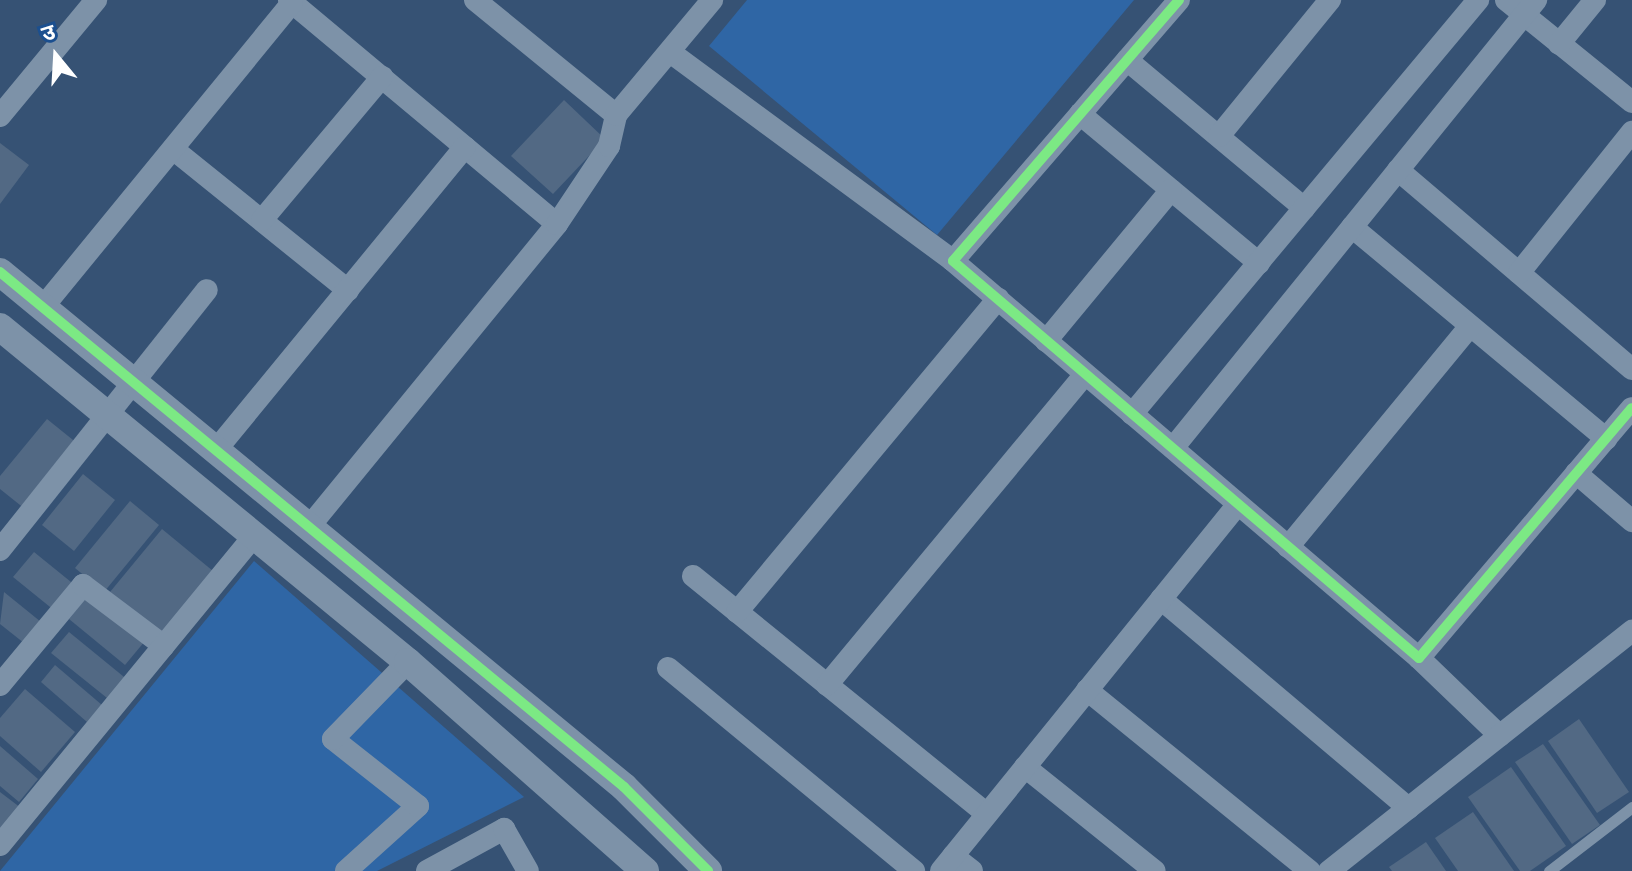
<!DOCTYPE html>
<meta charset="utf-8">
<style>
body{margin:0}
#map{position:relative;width:1632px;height:871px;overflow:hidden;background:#365274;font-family:Roboto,"Noto Sans Devanagari",sans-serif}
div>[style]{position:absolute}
.green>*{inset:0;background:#2f66a5}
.building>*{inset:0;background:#526984}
.service>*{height:11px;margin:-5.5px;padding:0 5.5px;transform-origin:5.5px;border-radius:5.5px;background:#7d92a8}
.minor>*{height:22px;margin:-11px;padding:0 11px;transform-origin:11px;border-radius:11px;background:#7d92a8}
.tertiary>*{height:28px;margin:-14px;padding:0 14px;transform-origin:14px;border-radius:14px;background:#7d92a8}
.cycleway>*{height:10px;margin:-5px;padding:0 5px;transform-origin:5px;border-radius:5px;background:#7ce984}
span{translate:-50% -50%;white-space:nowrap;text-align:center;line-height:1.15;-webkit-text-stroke:6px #1b4f8f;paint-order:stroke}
.north{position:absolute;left:16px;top:16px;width:80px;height:80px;-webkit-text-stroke:6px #1b4f8f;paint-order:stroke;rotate:342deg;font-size:22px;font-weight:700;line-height:32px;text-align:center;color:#fff}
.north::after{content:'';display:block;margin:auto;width:28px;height:36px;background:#fff;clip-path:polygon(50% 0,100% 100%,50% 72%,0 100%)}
</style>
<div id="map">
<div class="green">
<i style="clip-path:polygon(747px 0,1134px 0,937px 235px,709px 46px)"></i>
<i style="clip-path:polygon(254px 561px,524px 797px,377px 871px,0 871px)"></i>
</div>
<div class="building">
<i style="clip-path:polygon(564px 100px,605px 139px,553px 194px,511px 156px)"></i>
<i style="clip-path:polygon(0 143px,29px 165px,0 204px)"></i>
<i style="clip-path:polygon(47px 419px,78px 444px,25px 509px,0 489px,0 476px)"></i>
<i style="clip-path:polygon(83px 474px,115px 500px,74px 551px,42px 525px)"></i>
<i style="clip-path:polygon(130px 501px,159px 525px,104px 592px,75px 568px)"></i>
<i style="clip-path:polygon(162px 529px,213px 571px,162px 634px,110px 592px)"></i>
<i style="clip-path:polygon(34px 552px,76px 586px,55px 611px,13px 577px)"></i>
<i style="clip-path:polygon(4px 592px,46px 626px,29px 647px,0 624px)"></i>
<i style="clip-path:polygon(88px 595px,145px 641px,125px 665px,69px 619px)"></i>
<i style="clip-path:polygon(69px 632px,129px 681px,112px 702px,51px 653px)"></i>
<i style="clip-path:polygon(55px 665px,102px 705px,87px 722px,41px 682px)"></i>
<i style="clip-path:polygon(25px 689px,75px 732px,41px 772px,0 736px,0 718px)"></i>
<i style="clip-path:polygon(1579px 719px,1629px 792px,1597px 813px,1548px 741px)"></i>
<i style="clip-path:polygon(1543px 744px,1600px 825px,1572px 844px,1515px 762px)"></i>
<i style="clip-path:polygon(0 746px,38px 779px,19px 802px,0 786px)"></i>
<i style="clip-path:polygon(1511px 767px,1566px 846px,1530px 871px,1520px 871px,1468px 797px)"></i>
<i style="clip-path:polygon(0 792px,21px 808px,0 833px)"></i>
<i style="clip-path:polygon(1473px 812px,1514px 871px,1458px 871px,1435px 838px)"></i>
<i style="clip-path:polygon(1426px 842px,1446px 871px,1392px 871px,1389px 867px)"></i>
</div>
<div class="service">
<i style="left:1549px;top:871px;width:105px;rotate:-37.6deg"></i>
</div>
<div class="minor">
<i style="left:289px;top:0;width:349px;rotate:39.9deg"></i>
<i style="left:557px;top:224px;width:392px;rotate:129.3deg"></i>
<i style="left:475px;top:0;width:182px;rotate:39.2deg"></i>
<i style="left:1179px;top:0;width:345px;rotate:130.9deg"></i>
<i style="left:953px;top:261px;width:612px;rotate:40.43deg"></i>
<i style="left:1419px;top:658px;width:328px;rotate:-49.6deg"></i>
<i style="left:1506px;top:0;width:162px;rotate:39deg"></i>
<i style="left:1559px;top:44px;width:57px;rotate:-50.7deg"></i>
<i style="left:670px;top:52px;width:352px;rotate:36.4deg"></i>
<i style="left:1127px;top:60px;width:231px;rotate:39.9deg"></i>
<i style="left:1080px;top:114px;width:233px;rotate:39.8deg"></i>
<i style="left:0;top:116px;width:151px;rotate:-50.4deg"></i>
<i style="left:1219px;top:136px;width:176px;rotate:-50.8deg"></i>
<i style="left:173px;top:149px;width:225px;rotate:38.9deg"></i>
<i style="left:1398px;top:170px;width:307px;rotate:40.4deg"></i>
<i style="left:262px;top:220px;width:187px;rotate:-50deg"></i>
<i style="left:557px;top:224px;width:94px;rotate:-56.3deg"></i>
<i style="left:609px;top:146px;width:32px;rotate:-77deg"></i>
<i style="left:616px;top:115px;width:150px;rotate:-50.1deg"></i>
<i style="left:1352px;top:227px;width:331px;rotate:39.8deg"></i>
<i style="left:1519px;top:273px;width:181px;rotate:-51.3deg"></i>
<i style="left:43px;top:307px;width:393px;rotate:-50.7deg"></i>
<i style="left:1046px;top:341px;width:196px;rotate:-50.4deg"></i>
<i style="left:1132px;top:414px;width:540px;rotate:-50.11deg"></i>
<i style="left:1173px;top:448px;width:577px;rotate:-50.98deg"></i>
<i style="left:216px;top:450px;width:392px;rotate:-50.6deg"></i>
<i style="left:1576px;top:473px;width:74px;rotate:40.6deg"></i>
<i style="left:1288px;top:547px;width:286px;rotate:-50.5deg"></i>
<i style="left:0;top:550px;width:332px;rotate:-51.5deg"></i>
<i style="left:693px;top:576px;width:378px;rotate:39deg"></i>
<i style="left:1161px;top:599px;width:324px;rotate:40.2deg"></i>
<i style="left:737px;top:612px;width:408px;rotate:-50.2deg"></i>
<i style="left:1419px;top:658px;width:112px;rotate:43.9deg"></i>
<i style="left:668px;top:668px;width:319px;rotate:39.5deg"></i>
<i style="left:0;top:685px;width:130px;rotate:-50.3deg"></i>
<i style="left:83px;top:585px;width:101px;rotate:37deg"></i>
<i style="left:827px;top:685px;width:404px;rotate:-50.3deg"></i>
<i style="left:1087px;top:690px;width:287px;rotate:39.1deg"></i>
<i style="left:1025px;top:767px;width:166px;rotate:38.7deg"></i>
<i style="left:0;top:845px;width:401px;rotate:-50.6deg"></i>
<i style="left:953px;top:856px;width:24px;rotate:38deg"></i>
<i style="left:346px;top:871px;width:97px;rotate:-42.1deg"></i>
<i style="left:418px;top:806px;width:108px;rotate:-141.8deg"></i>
<i style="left:333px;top:739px;width:107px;rotate:-45.8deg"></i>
<i style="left:427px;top:871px;width:88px;rotate:-28.6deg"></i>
<i style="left:504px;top:829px;width:48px;rotate:60.3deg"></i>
<i style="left:941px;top:871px;width:472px;rotate:-51deg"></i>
<i style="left:1329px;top:871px;width:387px;rotate:-38.4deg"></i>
</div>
<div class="tertiary">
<i style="left:0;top:272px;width:809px;rotate:39.53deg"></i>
<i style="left:624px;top:787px;width:119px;rotate:45deg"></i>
<i style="left:0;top:327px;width:528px;rotate:39.39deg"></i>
<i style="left:408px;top:662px;width:316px;rotate:41.4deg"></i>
</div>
<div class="cycleway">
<i style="left:1179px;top:0;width:345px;rotate:130.9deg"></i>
<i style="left:953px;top:261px;width:612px;rotate:40.43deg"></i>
<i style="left:1419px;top:658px;width:328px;rotate:-49.6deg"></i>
<i style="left:0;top:272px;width:809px;rotate:39.53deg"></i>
<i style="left:624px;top:787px;width:119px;rotate:45deg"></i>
</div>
<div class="north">उ</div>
</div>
